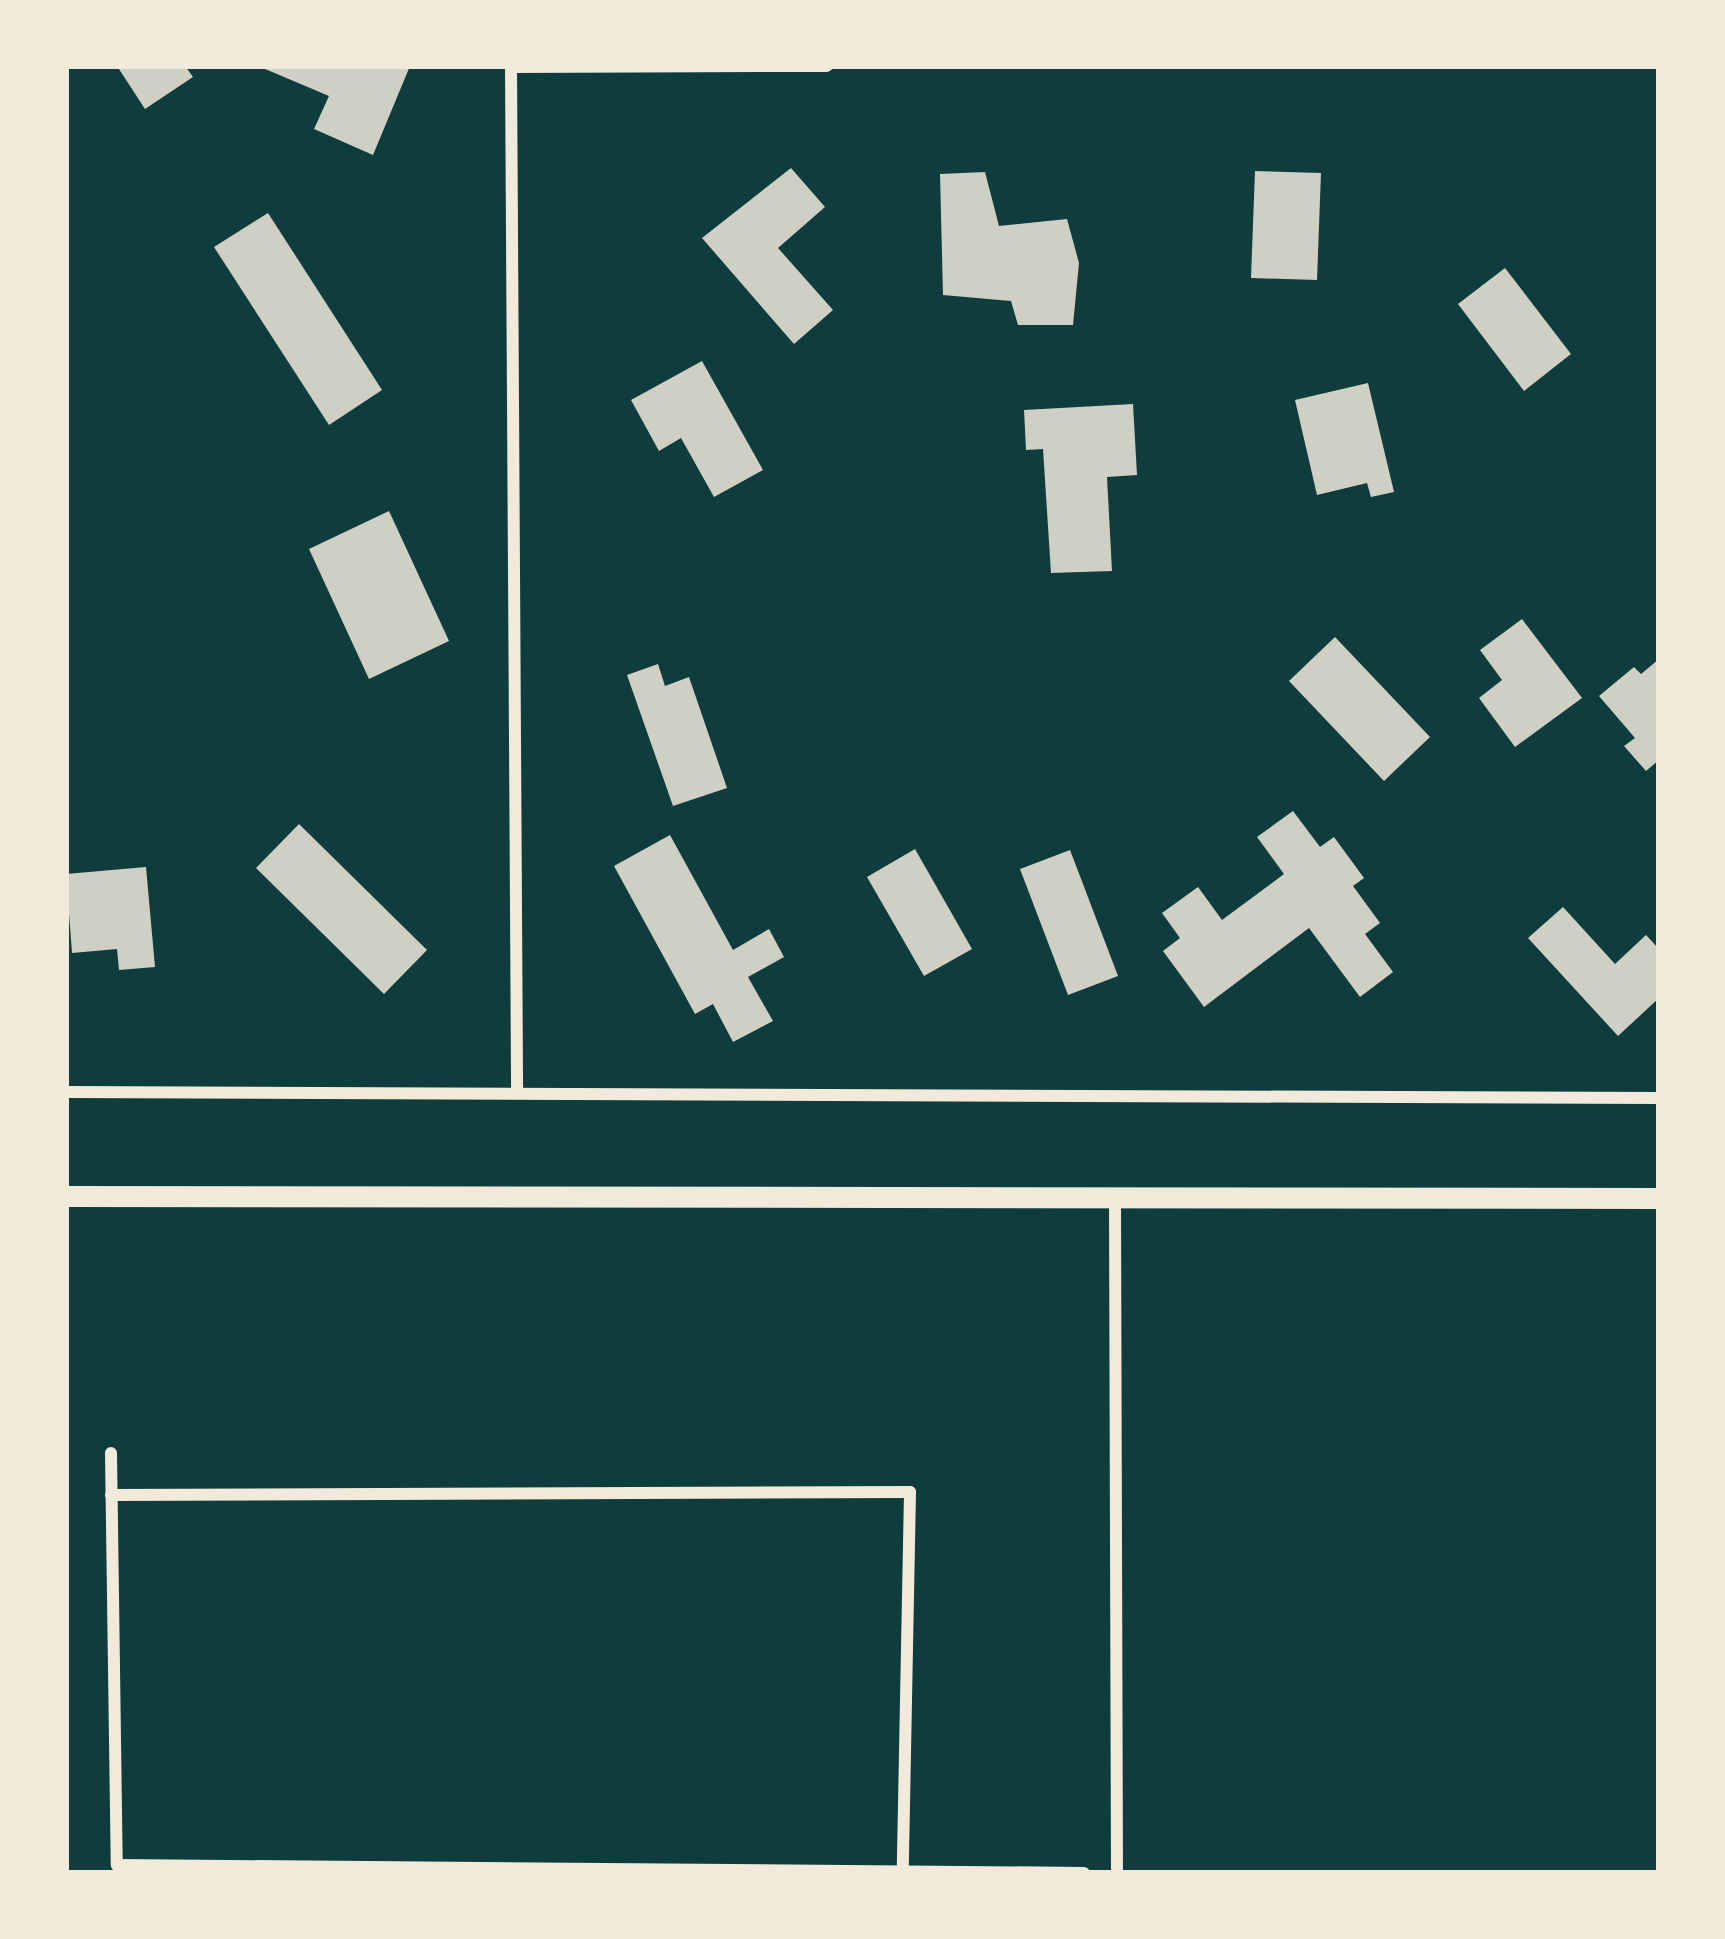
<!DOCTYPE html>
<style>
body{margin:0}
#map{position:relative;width:1725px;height:1939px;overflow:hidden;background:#0f3d3e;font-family:Lato,sans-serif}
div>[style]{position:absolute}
.building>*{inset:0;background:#cfcfc3}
.minor>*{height:12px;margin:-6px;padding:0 6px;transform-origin:6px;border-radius:6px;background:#f1e9da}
.tertiary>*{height:21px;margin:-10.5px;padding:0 10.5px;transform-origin:10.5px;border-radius:10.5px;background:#f1e9da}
span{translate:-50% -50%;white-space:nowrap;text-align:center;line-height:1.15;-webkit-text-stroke:9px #f1e9da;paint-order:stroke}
.frame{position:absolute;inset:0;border:69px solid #f1e9da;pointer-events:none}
</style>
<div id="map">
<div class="building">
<i style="clip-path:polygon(117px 66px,185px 66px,193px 77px,145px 109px)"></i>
<i style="clip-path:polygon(258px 66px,410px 66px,373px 155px,314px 129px,329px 96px)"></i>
<i style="clip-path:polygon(791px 168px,825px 207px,778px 248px,833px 310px,794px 344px,702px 238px)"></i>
<i style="clip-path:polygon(1255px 171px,1321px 173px,1317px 280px,1251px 278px)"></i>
<i style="clip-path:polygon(985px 172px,999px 226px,1067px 219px,1079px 263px,1073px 325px,1018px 325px,1011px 301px,943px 295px,940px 174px)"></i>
<i style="clip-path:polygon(268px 213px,382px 390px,329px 425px,214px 247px)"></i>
<i style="clip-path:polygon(1505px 268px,1571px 354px,1524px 391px,1458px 304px)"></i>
<i style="clip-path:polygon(702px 361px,763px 470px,714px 497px,681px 438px,659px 451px,631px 400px)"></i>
<i style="clip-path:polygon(1368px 383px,1394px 492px,1371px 497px,1367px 483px,1317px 495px,1295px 400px)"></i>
<i style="clip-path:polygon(1133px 404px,1137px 475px,1107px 477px,1112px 571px,1051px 573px,1043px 449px,1026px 450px,1024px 410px)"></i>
<i style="clip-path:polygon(389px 511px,449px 641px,369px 679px,309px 549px)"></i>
<i style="clip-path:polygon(1522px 619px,1582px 698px,1515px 747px,1479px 698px,1502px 680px,1480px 650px)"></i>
<i style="clip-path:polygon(1335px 637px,1430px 737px,1384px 781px,1289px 681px)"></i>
<i style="clip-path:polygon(1659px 659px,1659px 760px,1646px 771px,1624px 746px,1635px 738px,1599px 696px,1634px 667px,1641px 674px)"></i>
<i style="clip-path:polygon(658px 664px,665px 686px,689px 677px,727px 788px,673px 806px,627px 675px)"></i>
<i style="clip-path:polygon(1293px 811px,1320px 847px,1334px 837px,1364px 878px,1353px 886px,1380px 923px,1365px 934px,1393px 972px,1360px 997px,1309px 928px,1204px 1007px,1163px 951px,1180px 938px,1162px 913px,1198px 887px,1222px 920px,1284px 874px,1257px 837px)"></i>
<i style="clip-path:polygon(299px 824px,427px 950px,384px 994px,256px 868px)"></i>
<i style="clip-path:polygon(670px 835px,733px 950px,769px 929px,784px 957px,748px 977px,773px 1021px,733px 1042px,713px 1004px,695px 1014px,614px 866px)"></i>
<i style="clip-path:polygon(915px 849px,972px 949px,924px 976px,867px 877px)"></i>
<i style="clip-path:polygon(1070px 850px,1118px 976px,1068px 995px,1020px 869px)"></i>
<i style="clip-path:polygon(146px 867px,155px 967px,119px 970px,117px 949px,72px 953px,66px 874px)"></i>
<i style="clip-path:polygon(1563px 907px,1615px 964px,1646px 935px,1659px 949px,1659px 998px,1618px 1036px,1528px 938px)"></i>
</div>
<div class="minor">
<i style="left:511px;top:66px;width:1025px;rotate:89.66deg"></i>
<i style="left:511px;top:67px;width:316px;rotate:-0.2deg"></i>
<i style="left:66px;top:1092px;width:1593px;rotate:0.22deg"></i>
<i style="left:1115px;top:1203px;width:670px;rotate:89.83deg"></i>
<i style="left:111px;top:1453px;width:412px;rotate:89.2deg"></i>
<i style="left:117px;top:1865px;width:967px;rotate:0.47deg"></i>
<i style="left:111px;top:1495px;width:799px;rotate:-0.22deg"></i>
<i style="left:910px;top:1492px;width:380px;rotate:91.1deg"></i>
</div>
<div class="tertiary">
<i style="left:66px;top:1196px;width:1593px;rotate:0.07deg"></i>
</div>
<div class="frame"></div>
</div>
